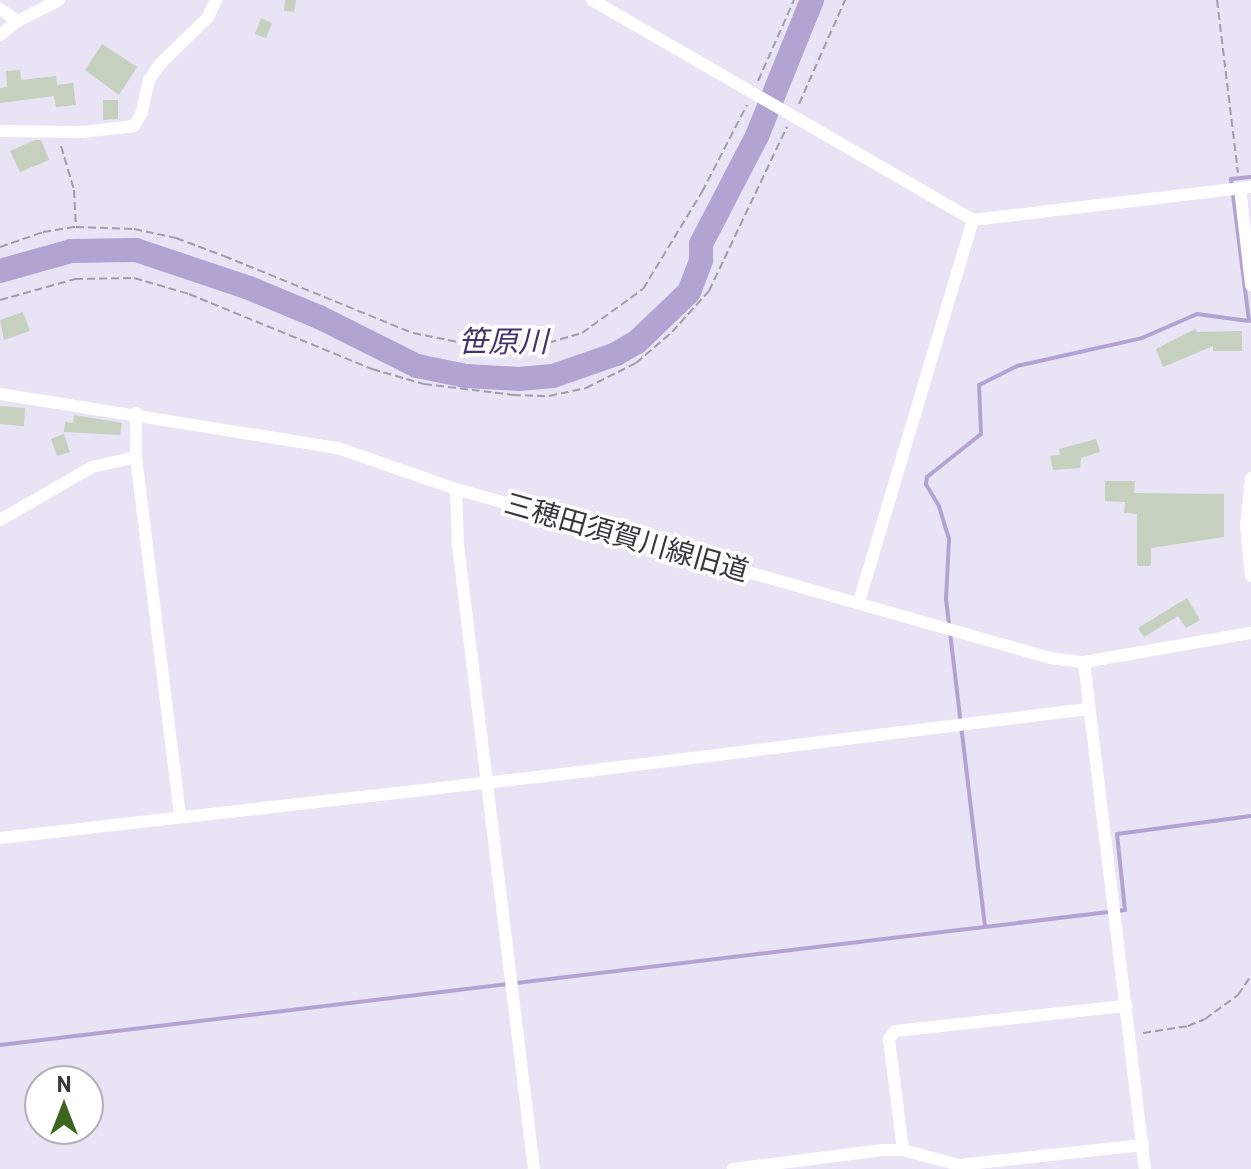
<!DOCTYPE html>
<meta charset="utf-8">
<style>
body{margin:0}
#map{position:relative;width:1251px;height:1169px;overflow:hidden;background:#e8e3f5;font-family:Barlow,"Noto Sans JP",sans-serif}
div>[style]{position:absolute}
.stream>*{height:4px;margin:-2px;padding:0 2px;transform-origin:2px;border-radius:2px;background:#b2a3d3}
.river>*{height:24px;margin:-12px;padding:0 12px;transform-origin:12px;border-radius:12px;background:#b2a3d3}
.building>*{inset:0;background:#c5d0bf}
.path>*{height:2px;margin-top:-1px;transform-origin:0;background:repeating-linear-gradient(90deg,#a19eab 0 8px,transparent 0 12px)}
.minor>*{height:12px;margin:-6px;padding:0 6px;transform-origin:6px;border-radius:6px;background:#fff}
span{translate:-50% -50%;white-space:nowrap;text-align:center;line-height:1.15;-webkit-text-stroke:7px #fff;paint-order:stroke}
.street-label{font-size:28px;color:#39373e}
.water-label{font-size:30px;color:#47306c;font-style:italic}
.north{position:absolute;left:24px;top:1065px;width:80px;height:80px;box-sizing:border-box;background:#fff;border:2px solid #b0afb2;border-radius:50%;rotate:0deg;font-size:22px;font-weight:700;line-height:32px;text-align:center;color:#39373e}
.north::after{content:'';display:block;margin:auto;width:28px;height:36px;background:#3d651f;clip-path:polygon(50% 0,100% 100%,50% 72%,0 100%)}
</style>
<div id="map">
<div class="stream">
<i style="left:985px;top:926px;width:329px;rotate:-96.8deg"></i>
<i style="left:946px;top:599px;width:60px;rotate:-87.1deg"></i>
<i style="left:949px;top:539px;width:34px;rotate:-107deg"></i>
<i style="left:939px;top:506px;width:26px;rotate:-121deg"></i>
<i style="left:926px;top:484px;width:7px;rotate:-82deg"></i>
<i style="left:927px;top:477px;width:69px;rotate:-38.5deg"></i>
<i style="left:981px;top:434px;width:49px;rotate:-92.3deg"></i>
<i style="left:979px;top:385px;width:42px;rotate:-26.6deg"></i>
<i style="left:1017px;top:366px;width:128px;rotate:-12.6deg"></i>
<i style="left:1142px;top:338px;width:60px;rotate:-23.6deg"></i>
<i style="left:1197px;top:314px;width:52px;rotate:7.7deg"></i>
<i style="left:1249px;top:321px;width:143px;rotate:-97.2deg"></i>
<i style="left:1231px;top:179px;width:20px;rotate:-6deg"></i>
<i style="left:0;top:1045px;width:1133px;rotate:-6.84deg"></i>
<i style="left:1125px;top:910px;width:76px;rotate:-96deg"></i>
<i style="left:1117px;top:834px;width:135px;rotate:-7.7deg"></i>
</div>
<div class="river">
<i style="left:0;top:271px;width:74px;rotate:-15.7deg"></i>
<i style="left:71px;top:251px;width:65px;rotate:-0.9deg"></i>
<i style="left:136px;top:250px;width:119px;rotate:18.6deg"></i>
<i style="left:249px;top:288px;width:76px;rotate:22.5deg"></i>
<i style="left:319px;top:317px;width:110px;rotate:26.6deg"></i>
<i style="left:417px;top:366px;width:50px;rotate:11.5deg"></i>
<i style="left:466px;top:376px;width:53px;rotate:3.2deg"></i>
<i style="left:519px;top:379px;width:34px;rotate:-5deg"></i>
<i style="left:553px;top:376px;width:67px;rotate:-19.2deg"></i>
<i style="left:616px;top:354px;width:24px;rotate:-30deg"></i>
<i style="left:637px;top:342px;width:72px;rotate:-43.9deg"></i>
<i style="left:689px;top:292px;width:34px;rotate:-69deg"></i>
<i style="left:701px;top:260px;width:16px;rotate:-90deg"></i>
<i style="left:701px;top:244px;width:122px;rotate:-62.6deg"></i>
<i style="left:757px;top:136px;width:147px;rotate:-68deg"></i>
</div>
<div class="building">
<i style="clip-path:polygon(285px 0,296px 0,294px 12px,284px 11px)"></i>
<i style="clip-path:polygon(261px 18px,272px 23px,266px 38px,255px 34px)"></i>
<i style="clip-path:polygon(102px 44px,137px 67px,119px 95px,85px 70px)"></i>
<i style="clip-path:polygon(20px 70px,21px 80px,56px 76px,57px 85px,73px 83px,76px 105px,56px 107px,54px 96px,0 103px,0 88px,7px 87px,6px 71px)"></i>
<i style="clip-path:polygon(103px 100px,118px 100px,118px 119px,103px 120px)"></i>
<i style="clip-path:polygon(35px 140px,41px 140px,49px 160px,20px 172px,10px 151px)"></i>
<i style="clip-path:polygon(23px 312px,30px 331px,4px 340px,0 320px)"></i>
<i style="clip-path:polygon(1195px 329px,1197px 332px,1242px 331px,1242px 351px,1213px 351px,1213px 346px,1163px 367px,1156px 349px)"></i>
<i style="clip-path:polygon(0 406px,25px 408px,24px 426px,0 424px)"></i>
<i style="clip-path:polygon(74px 415px,122px 423px,120px 435px,64px 432px,65px 422px,73px 423px)"></i>
<i style="clip-path:polygon(64px 434px,70px 452px,57px 456px,51px 439px)"></i>
<i style="clip-path:polygon(1096px 439px,1100px 452px,1081px 458px,1080px 468px,1053px 470px,1050px 456px,1060px 455px,1059px 449px)"></i>
<i style="clip-path:polygon(1105px 481px,1135px 481px,1134px 493px,1224px 494px,1224px 537px,1151px 548px,1151px 566px,1137px 566px,1137px 514px,1124px 513px,1125px 502px,1105px 501px)"></i>
<i style="clip-path:polygon(1187px 598px,1200px 620px,1186px 628px,1178px 616px,1144px 637px,1138px 628px)"></i>
</div>
<div class="path">
<i style="left:1217px;top:0;width:174px;rotate:83.1deg"></i>
<i style="left:758px;top:81px;width:89px;rotate:-66deg"></i>
<i style="left:799px;top:104px;width:114px;rotate:-66.1deg"></i>
<i style="left:61px;top:146px;width:46px;rotate:73.5deg"></i>
<i style="left:74px;top:190px;width:35px;rotate:87deg"></i>
<i style="left:0;top:247px;width:46px;rotate:-19.2deg"></i>
<i style="left:43px;top:232px;width:33px;rotate:-9deg"></i>
<i style="left:76px;top:227px;width:58px;rotate:2deg"></i>
<i style="left:134px;top:229px;width:43px;rotate:12.1deg"></i>
<i style="left:176px;top:238px;width:51px;rotate:20.6deg"></i>
<i style="left:224px;top:256px;width:204px;rotate:22.2deg"></i>
<i style="left:413px;top:333px;width:66px;rotate:11.3deg"></i>
<i style="left:478px;top:346px;width:59px"></i>
<i style="left:537px;top:346px;width:47px;rotate:-16.1deg"></i>
<i style="left:582px;top:333px;width:75px;rotate:-35.8deg"></i>
<i style="left:643px;top:289px;width:114px;rotate:-58.7deg"></i>
<i style="left:702px;top:192px;width:98px;rotate:-62.7deg"></i>
<i style="left:0;top:300px;width:78px;rotate:-15.6deg"></i>
<i style="left:75px;top:279px;width:59px;rotate:-1deg"></i>
<i style="left:134px;top:278px;width:57px;rotate:16.2deg"></i>
<i style="left:189px;top:294px;width:198px;rotate:22.3deg"></i>
<i style="left:372px;top:369px;width:54px;rotate:16.1deg"></i>
<i style="left:424px;top:384px;width:90px;rotate:7deg"></i>
<i style="left:513px;top:395px;width:36px;rotate:2deg"></i>
<i style="left:549px;top:396px;width:38px;rotate:-12deg"></i>
<i style="left:586px;top:388px;width:56px;rotate:-26.6deg"></i>
<i style="left:636px;top:363px;width:48px;rotate:-40.7deg"></i>
<i style="left:672px;top:332px;width:55px;rotate:-47.9deg"></i>
<i style="left:709px;top:291px;width:182px;rotate:-64.6deg"></i>
<i style="left:1143px;top:1033px;width:46px;rotate:-8.8deg"></i>
<i style="left:1188px;top:1026px;width:18px;rotate:-22deg"></i>
<i style="left:1205px;top:1019px;width:41px;rotate:-36deg"></i>
<i style="left:1238px;top:995px;width:23px;rotate:-56deg"></i>
</div>
<div class="minor">
<i style="left:592px;top:0;width:440px;rotate:30deg"></i>
<i style="left:973px;top:220px;width:280px;rotate:-6.8deg"></i>
<i style="left:0;top:9px;width:22px;rotate:34deg"></i>
<i style="left:0;top:35px;width:23px;rotate:-38deg"></i>
<i style="left:18px;top:21px;width:46px;rotate:-27.1deg"></i>
<i style="left:0;top:131px;width:82px;rotate:0.7deg"></i>
<i style="left:82px;top:132px;width:52px;rotate:-6.6deg"></i>
<i style="left:134px;top:126px;width:16px;rotate:-60deg"></i>
<i style="left:142px;top:112px;width:33px;rotate:-78deg"></i>
<i style="left:149px;top:80px;width:18px;rotate:-56deg"></i>
<i style="left:159px;top:65px;width:69px;rotate:-44.4deg"></i>
<i style="left:208px;top:17px;width:19px;rotate:-65deg"></i>
<i style="left:1240px;top:188px;width:98px;rotate:83.5deg"></i>
<i style="left:0;top:394px;width:342px;rotate:9.1deg"></i>
<i style="left:338px;top:448px;width:125px;rotate:19.2deg"></i>
<i style="left:456px;top:489px;width:618px;rotate:15.88deg"></i>
<i style="left:1050px;top:658px;width:34px;rotate:7deg"></i>
<i style="left:1084px;top:662px;width:169px;rotate:-9.9deg"></i>
<i style="left:136px;top:413px;width:44px;rotate:90deg"></i>
<i style="left:136px;top:457px;width:362px;rotate:83deg"></i>
<i style="left:1251px;top:478px;width:48px;rotate:95.9deg"></i>
<i style="left:1246px;top:526px;width:50px;rotate:84.3deg"></i>
<i style="left:456px;top:489px;width:56px;rotate:88deg"></i>
<i style="left:458px;top:545px;width:629px;rotate:83.06deg"></i>
<i style="left:0;top:520px;width:106px;rotate:-29.9deg"></i>
<i style="left:92px;top:467px;width:45px;rotate:-12.8deg"></i>
<i style="left:859px;top:602px;width:399px;rotate:-73.4deg"></i>
<i style="left:1084px;top:662px;width:511px;rotate:83.14deg"></i>
<i style="left:0;top:838px;width:575px;rotate:-6.49deg"></i>
<i style="left:571px;top:773px;width:521px;rotate:-7.06deg"></i>
<i style="left:903px;top:1150px;width:112px;rotate:-97.2deg"></i>
<i style="left:889px;top:1039px;width:10px;rotate:-53deg"></i>
<i style="left:895px;top:1031px;width:233px;rotate:-6.2deg"></i>
<i style="left:733px;top:1169px;width:151px;rotate:-7.2deg"></i>
<i style="left:883px;top:1150px;width:20px"></i>
<i style="left:903px;top:1150px;width:58px;rotate:15deg"></i>
<i style="left:959px;top:1165px;width:185px;rotate:-6.2deg"></i>
</div>
<div class="street-label">
<span style="left:627px;top:536px;rotate:16deg">三穂田須賀川線旧道</span>
</div>
<div class="water-label">
<span style="left:503px;top:340px">笹原川</span>
</div>
<div class="north">N</div>
</div>
